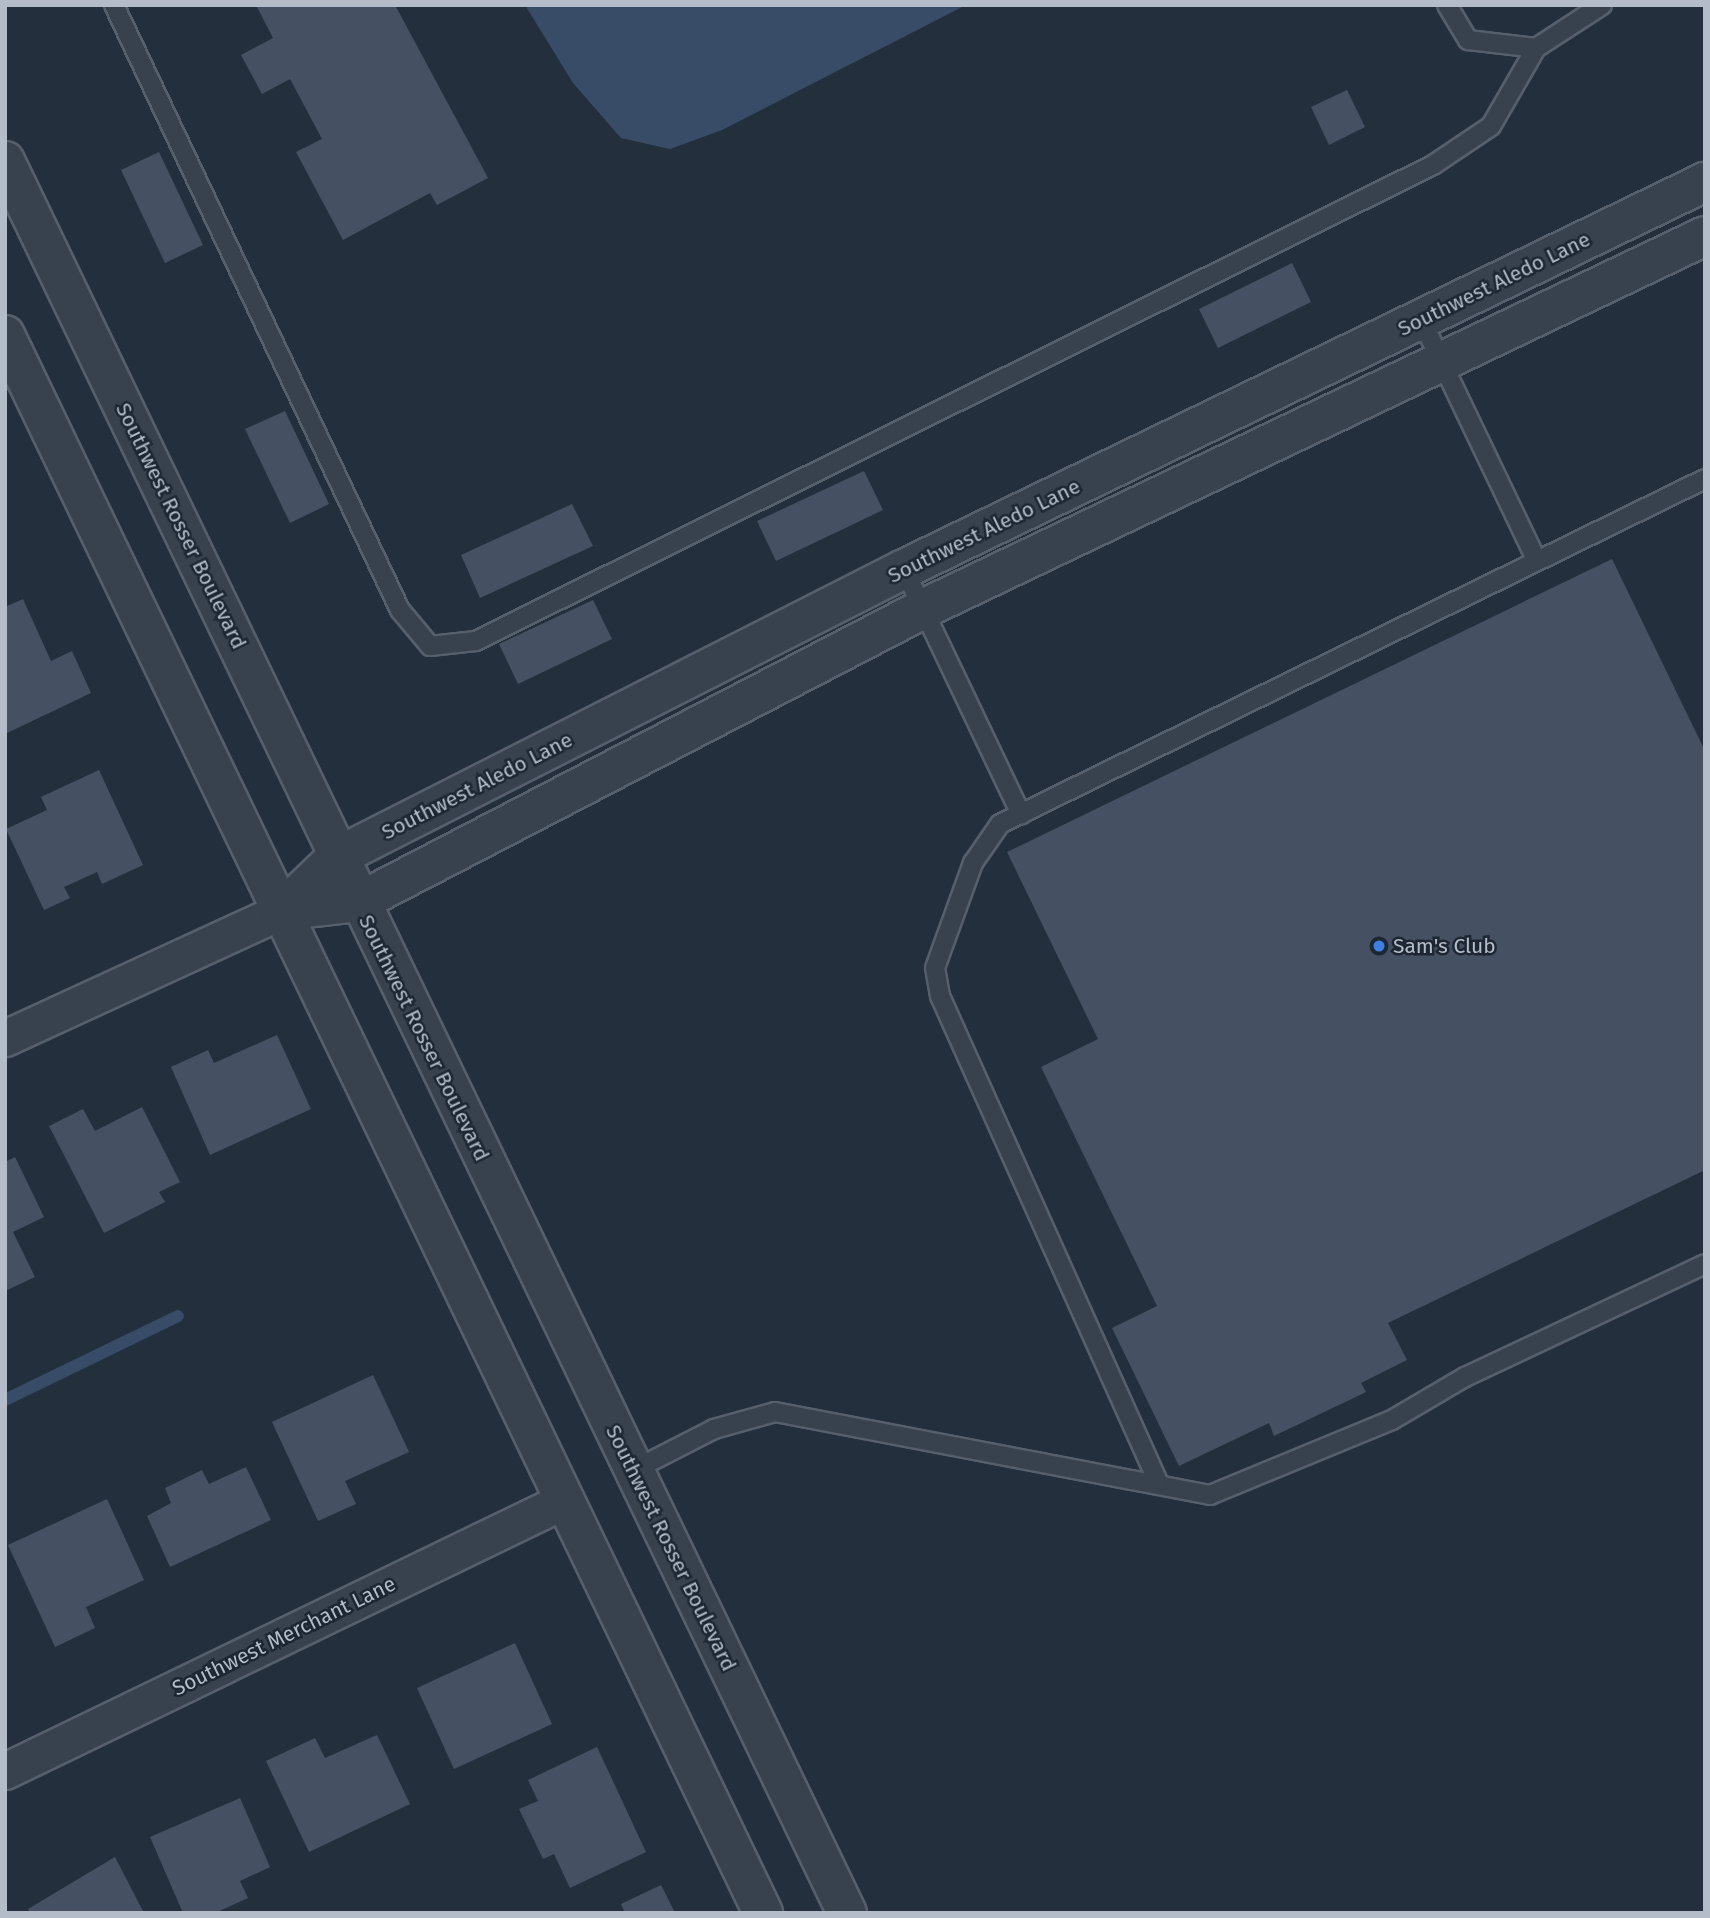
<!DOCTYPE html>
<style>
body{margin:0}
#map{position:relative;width:1710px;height:1918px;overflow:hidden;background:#242f3e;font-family:"Fira Sans",sans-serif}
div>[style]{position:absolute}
.water>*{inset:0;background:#394c67}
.stream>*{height:12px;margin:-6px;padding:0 6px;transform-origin:6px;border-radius:6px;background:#394c67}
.building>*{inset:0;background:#455162}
.roads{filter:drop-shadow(2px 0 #565f6c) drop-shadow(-2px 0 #565f6c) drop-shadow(0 2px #565f6c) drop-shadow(0 -2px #565f6c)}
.service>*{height:18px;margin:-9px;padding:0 9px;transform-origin:9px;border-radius:9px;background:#38414e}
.minor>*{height:35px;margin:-17.5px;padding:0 17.5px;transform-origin:17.5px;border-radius:17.5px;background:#38414e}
.tertiary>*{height:38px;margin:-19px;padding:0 19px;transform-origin:19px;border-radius:19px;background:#38414e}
.dots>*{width:19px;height:19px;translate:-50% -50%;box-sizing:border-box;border:4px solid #1d2633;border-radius:50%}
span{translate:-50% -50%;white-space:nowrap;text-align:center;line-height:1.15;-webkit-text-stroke:5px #1d2633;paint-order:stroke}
.street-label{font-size:21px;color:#b4bcc9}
.poi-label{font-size:21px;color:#b4bcc9}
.left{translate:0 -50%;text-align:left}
.frame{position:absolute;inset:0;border:7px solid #b4bcc9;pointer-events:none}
</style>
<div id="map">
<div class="water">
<i style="clip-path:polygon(525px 5px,966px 5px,722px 130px,670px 149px,621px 138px,573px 83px)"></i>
</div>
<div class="stream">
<i style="left:5px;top:1400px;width:192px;rotate:-25.9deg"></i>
</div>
<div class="building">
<i style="clip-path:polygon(256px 5px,395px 5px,488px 178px,437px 205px,430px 193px,343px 240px,296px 152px,322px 139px,290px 79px,262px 94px,241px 55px,273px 38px)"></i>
<i style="clip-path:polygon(1347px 90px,1365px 127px,1329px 145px,1311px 107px)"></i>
<i style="clip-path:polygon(159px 152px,203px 245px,165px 263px,121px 170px)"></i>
<i style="clip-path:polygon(1292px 263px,1311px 302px,1218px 348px,1199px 309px)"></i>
<i style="clip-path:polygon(285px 411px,329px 504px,290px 523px,245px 429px)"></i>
<i style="clip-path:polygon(864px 471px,883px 510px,776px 561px,757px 521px)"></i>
<i style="clip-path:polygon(572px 504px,593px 546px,480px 598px,461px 555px)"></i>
<i style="clip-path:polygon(1612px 559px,1705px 751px,1705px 1170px,1388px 1323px,1407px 1360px,1361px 1383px,1366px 1392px,1274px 1436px,1269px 1423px,1179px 1466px,1112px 1328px,1157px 1306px,1041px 1067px,1098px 1039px,1007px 852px)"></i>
<i style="clip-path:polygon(23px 599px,51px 661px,72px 651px,91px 693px,5px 734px,5px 607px)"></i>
<i style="clip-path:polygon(593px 600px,612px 639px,518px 684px,499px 644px)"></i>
<i style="clip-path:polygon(99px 770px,143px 865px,102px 884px,97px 872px,64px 887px,70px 898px,44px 910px,6px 829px,47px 810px,41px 797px)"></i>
<i style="clip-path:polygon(277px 1035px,311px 1109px,210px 1155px,171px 1067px,208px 1050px,214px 1063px)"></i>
<i style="clip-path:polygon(142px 1107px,180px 1182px,159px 1192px,165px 1202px,104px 1233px,49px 1126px,83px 1109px,95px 1131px)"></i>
<i style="clip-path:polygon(15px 1157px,44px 1217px,13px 1232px,35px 1277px,5px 1291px,5px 1162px)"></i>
<i style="clip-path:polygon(373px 1375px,409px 1452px,345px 1481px,356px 1504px,318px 1521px,272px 1422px)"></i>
<i style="clip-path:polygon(246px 1467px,271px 1520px,170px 1567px,147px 1516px,171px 1503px,165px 1488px,202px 1470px,209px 1484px)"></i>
<i style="clip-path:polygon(107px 1499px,144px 1580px,86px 1607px,95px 1628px,55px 1647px,8px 1545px)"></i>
<i style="clip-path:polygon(515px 1643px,552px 1724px,454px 1769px,417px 1688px)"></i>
<i style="clip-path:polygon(377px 1735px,410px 1804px,309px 1852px,266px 1761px,315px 1738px,325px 1758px)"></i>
<i style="clip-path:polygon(597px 1747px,646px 1852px,570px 1888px,554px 1854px,543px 1859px,519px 1809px,538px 1801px,528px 1780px)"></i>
<i style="clip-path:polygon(240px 1798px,270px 1867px,240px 1881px,248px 1898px,215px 1913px,183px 1913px,150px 1837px)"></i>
<i style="clip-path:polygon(115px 1857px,144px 1913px,30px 1913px,28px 1909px)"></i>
<i style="clip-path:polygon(661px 1885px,675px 1913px,625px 1913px,621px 1904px)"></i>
</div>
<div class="roads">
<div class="service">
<i style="left:114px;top:5px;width:669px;rotate:64.7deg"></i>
<i style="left:400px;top:610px;width:47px;rotate:50.2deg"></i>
<i style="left:430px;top:646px;width:46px;rotate:-6.2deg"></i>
<i style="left:476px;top:641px;width:1069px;rotate:-26.45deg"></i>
<i style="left:1433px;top:165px;width:70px;rotate:-33.9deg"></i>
<i style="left:1491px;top:126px;width:90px;rotate:-60deg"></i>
<i style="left:1447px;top:5px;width:41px;rotate:59deg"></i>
<i style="left:1468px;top:40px;width:68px;rotate:6.7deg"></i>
<i style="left:1536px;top:48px;width:79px;rotate:-33.1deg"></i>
<i style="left:1421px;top:319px;width:268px;rotate:64.4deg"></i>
<i style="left:904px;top:569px;width:272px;rotate:64.5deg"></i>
<i style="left:634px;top:1470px;width:90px;rotate:-27.1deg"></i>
<i style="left:714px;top:1429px;width:63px;rotate:-15.6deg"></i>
<i style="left:775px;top:1412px;width:443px;rotate:10.8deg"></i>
<i style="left:1210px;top:1495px;width:197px;rotate:-22.4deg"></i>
<i style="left:1392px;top:1420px;width:85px;rotate:-30.5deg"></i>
<i style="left:1465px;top:1377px;width:265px;rotate:-25.2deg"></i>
<i style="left:1159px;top:1484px;width:535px;rotate:-114.17deg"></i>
<i style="left:940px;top:996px;width:28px;rotate:-100deg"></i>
<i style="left:935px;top:968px;width:112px;rotate:-70.1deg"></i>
<i style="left:973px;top:863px;width:47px;rotate:-55.3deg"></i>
<i style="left:1000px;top:824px;width:785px;rotate:-26.08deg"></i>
</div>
<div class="minor">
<i style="left:5px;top:1038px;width:304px;rotate:-24.7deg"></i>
<i style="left:5px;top:1771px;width:620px;rotate:-25.82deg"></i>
</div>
<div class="tertiary">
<i style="left:5px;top:161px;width:1944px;rotate:64.33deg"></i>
<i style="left:5px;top:335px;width:1751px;rotate:64.34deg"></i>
<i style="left:281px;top:911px;width:78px;rotate:-44deg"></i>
<i style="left:337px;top:857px;width:636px;rotate:-26.93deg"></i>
<i style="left:904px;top:569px;width:890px;rotate:-25.79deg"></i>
<i style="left:281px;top:911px;width:79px;rotate:-6.6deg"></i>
<i style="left:359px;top:902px;width:636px;rotate:-27.45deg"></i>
<i style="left:923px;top:609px;width:866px;rotate:-25.5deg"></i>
</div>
</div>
<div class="dots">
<i style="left:1379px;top:946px;background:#3f7fe0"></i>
</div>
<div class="street-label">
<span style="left:1494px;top:284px;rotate:-26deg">Southwest Aledo Lane</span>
<span style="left:181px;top:526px;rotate:64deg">Southwest Rosser Boulevard</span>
<span style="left:984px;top:531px;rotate:-26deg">Southwest Aledo Lane</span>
<span style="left:477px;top:786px;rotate:-27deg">Southwest Aledo Lane</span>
<span style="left:424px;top:1038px;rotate:64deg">Southwest Rosser Boulevard</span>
<span style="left:671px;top:1548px;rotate:64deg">Southwest Rosser Boulevard</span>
<span style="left:284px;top:1636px;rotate:-26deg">Southwest Merchant Lane</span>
</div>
<div class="poi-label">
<span class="left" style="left:1393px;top:946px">Sam's Club</span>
</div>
<div class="frame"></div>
</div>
